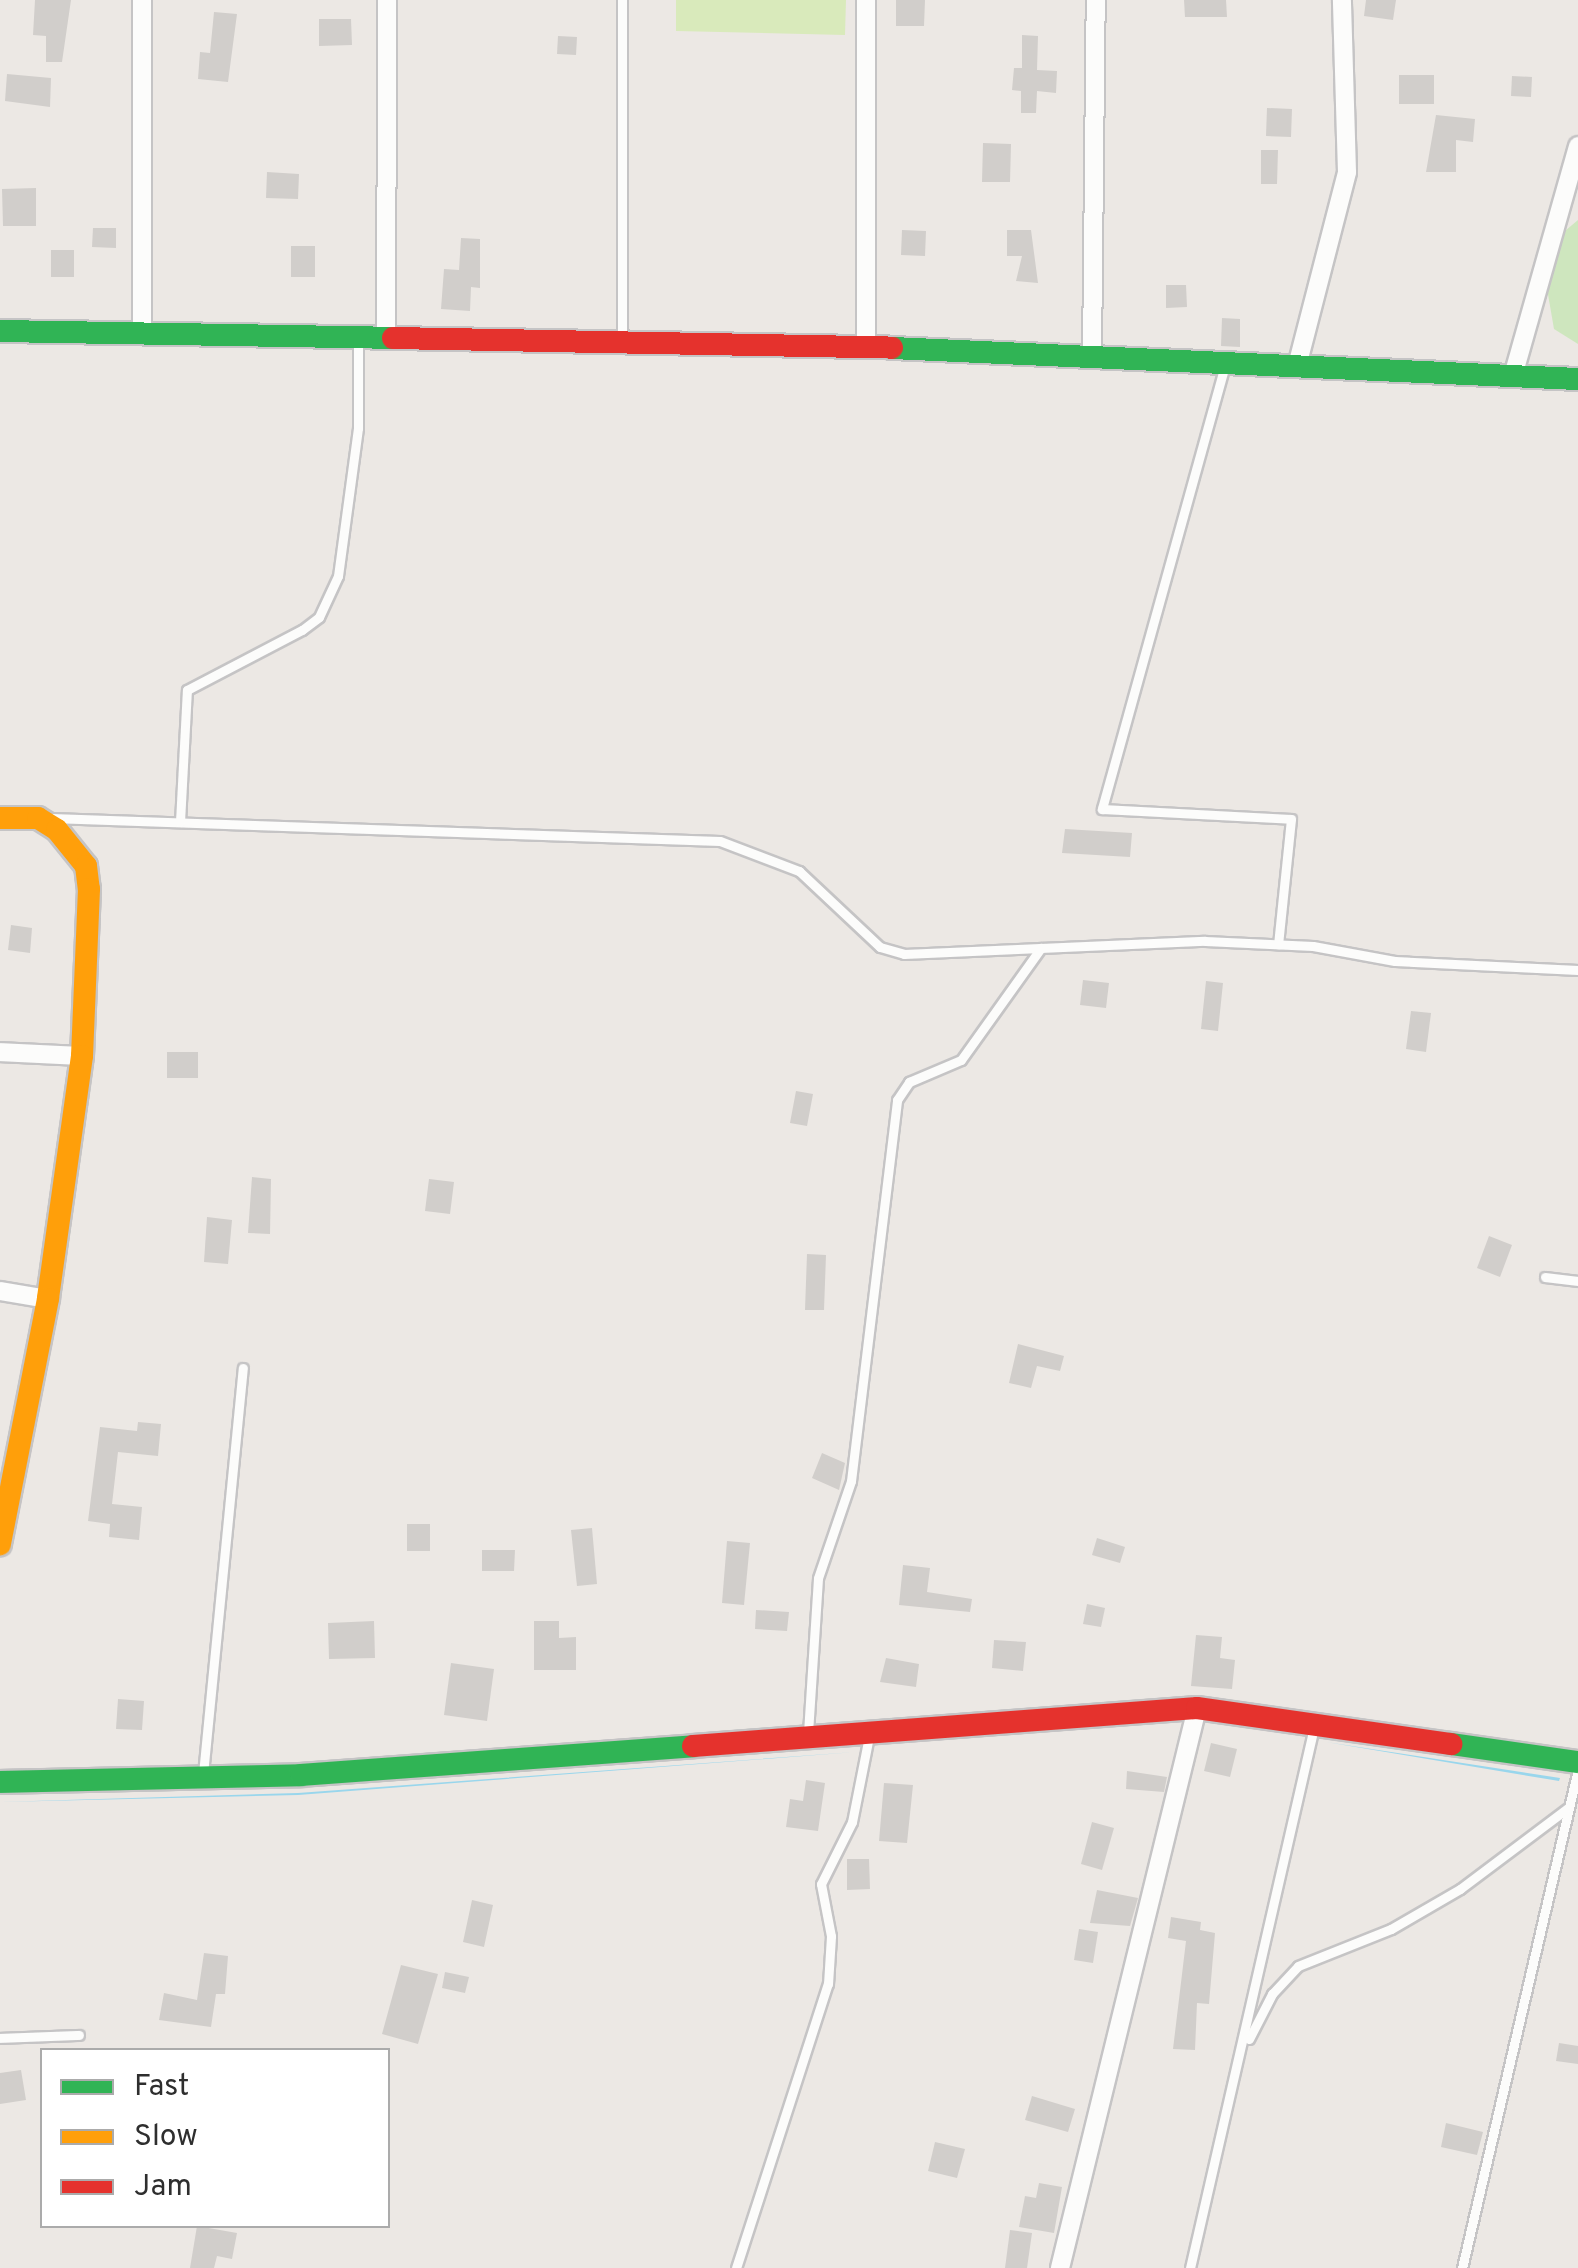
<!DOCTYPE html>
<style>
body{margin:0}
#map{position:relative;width:1578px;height:2268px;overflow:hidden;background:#ece8e4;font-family:Overpass,sans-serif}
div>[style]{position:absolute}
.green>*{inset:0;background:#cee6be}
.pitch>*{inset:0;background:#d9eabb}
.water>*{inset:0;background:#99d6ec}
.building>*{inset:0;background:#d1cecb}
.roads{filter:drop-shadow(2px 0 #c5c4c5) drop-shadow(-2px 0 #c5c4c5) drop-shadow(0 2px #c5c4c5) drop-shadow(0 -2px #c5c4c5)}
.lane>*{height:9px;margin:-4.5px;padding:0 4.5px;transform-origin:4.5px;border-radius:4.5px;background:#fcfcfb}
.street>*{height:18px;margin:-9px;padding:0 9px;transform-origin:9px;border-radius:9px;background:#fcfcfb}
.fast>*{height:22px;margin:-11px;padding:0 11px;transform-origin:11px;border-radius:11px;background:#30b455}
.slow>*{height:22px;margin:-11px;padding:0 11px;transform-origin:11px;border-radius:11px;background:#ff9f0a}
.jam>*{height:22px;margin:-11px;padding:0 11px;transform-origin:11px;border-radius:11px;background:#e5322d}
span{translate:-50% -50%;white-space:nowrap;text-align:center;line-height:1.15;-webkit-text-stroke:10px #fff;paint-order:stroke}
.legend{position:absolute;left:40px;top:2048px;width:350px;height:180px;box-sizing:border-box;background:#fff;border:2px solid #ababab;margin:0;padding:12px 18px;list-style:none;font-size:30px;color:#2e2e2e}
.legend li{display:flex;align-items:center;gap:20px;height:50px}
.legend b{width:50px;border:2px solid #ababab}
</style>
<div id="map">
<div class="green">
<i style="clip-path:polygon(1578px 220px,1578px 344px,1554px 329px,1545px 277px,1553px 241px)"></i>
</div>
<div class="pitch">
<i style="clip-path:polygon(676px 0,846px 0,845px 35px,676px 31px)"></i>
</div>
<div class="water">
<i style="clip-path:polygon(1326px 1742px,1560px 1778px,1559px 1781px)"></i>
<i style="clip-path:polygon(855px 1752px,298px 1795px,0 1802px,298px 1793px)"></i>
</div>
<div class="building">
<i style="clip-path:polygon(35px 0,71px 0,62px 62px,46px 62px,46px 36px,33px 35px)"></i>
<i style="clip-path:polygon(896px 0,925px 0,924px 26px,896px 26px)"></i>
<i style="clip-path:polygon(1184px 0,1226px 0,1227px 17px,1185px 17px)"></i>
<i style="clip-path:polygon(1366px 0,1396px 0,1393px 20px,1364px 16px)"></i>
<i style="clip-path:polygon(214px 12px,237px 14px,228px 82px,198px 79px,200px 52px,210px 53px)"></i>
<i style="clip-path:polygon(319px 19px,351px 19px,352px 45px,319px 46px)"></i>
<i style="clip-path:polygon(1022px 35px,1038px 36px,1037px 70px,1057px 71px,1056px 93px,1037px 91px,1036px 113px,1021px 113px,1021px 91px,1012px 90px,1014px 68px,1022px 68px)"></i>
<i style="clip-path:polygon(558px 36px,577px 37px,576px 55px,557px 54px)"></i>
<i style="clip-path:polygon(7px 74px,51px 78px,50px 107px,5px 101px)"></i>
<i style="clip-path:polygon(1399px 75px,1434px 75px,1434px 104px,1399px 104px)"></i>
<i style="clip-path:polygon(1512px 76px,1532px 77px,1531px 97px,1511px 96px)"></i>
<i style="clip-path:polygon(1267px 108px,1292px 109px,1291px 137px,1266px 136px)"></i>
<i style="clip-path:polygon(1436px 115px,1475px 119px,1473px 142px,1456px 140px,1456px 172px,1426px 172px)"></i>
<i style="clip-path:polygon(983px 143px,1011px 144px,1010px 182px,982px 182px)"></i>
<i style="clip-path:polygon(1261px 150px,1278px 150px,1277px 184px,1261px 184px)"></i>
<i style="clip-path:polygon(267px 172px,299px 174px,298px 199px,266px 198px)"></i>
<i style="clip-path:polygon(36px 188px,36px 226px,3px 226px,2px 189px)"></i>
<i style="clip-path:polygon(93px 228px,116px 228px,116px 248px,92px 247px)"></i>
<i style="clip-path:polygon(902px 230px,926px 231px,925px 256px,901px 255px)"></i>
<i style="clip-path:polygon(1007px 230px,1031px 230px,1038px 283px,1016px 281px,1022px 256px,1007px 256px)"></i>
<i style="clip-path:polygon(461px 238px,480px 239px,480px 288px,471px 287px,470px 311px,441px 309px,444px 269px,459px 270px)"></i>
<i style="clip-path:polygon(291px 246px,315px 246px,315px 277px,291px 277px)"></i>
<i style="clip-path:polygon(51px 250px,74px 250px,74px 277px,51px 277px)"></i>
<i style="clip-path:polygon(1166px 285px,1186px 285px,1187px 307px,1166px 308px)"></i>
<i style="clip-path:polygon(1222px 318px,1240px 319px,1240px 347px,1221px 346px)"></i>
<i style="clip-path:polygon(1065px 829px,1132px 833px,1130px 857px,1062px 853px)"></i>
<i style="clip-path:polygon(11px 925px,32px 928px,30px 953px,8px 950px)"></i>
<i style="clip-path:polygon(1083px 980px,1109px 983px,1106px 1008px,1080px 1005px)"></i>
<i style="clip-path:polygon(1206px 981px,1223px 983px,1218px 1031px,1201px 1029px)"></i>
<i style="clip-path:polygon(1411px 1011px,1431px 1013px,1426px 1052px,1406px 1049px)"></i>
<i style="clip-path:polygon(167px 1052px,198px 1052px,198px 1078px,167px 1078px)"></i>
<i style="clip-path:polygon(796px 1091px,813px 1094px,807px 1126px,790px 1123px)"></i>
<i style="clip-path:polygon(252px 1177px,271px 1179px,270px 1234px,248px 1233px)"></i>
<i style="clip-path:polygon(429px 1179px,454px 1182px,450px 1214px,425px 1211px)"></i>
<i style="clip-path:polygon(207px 1217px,232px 1220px,228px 1264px,204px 1262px)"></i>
<i style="clip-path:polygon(1489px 1236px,1512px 1245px,1500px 1277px,1477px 1268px)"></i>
<i style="clip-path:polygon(807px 1254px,826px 1255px,824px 1310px,805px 1310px)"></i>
<i style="clip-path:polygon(1018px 1344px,1064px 1356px,1060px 1371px,1037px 1366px,1031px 1388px,1009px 1383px)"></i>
<i style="clip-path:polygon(138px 1422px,161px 1424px,158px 1456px,118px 1452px,112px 1504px,142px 1507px,139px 1540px,109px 1537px,110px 1524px,88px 1521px,100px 1427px,137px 1431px)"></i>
<i style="clip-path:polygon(822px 1453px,845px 1463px,839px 1490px,812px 1478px)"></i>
<i style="clip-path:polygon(407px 1524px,430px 1524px,430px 1551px,407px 1551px)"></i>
<i style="clip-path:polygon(592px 1528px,597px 1584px,577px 1586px,571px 1530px)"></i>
<i style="clip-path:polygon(1097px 1538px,1125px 1547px,1120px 1563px,1092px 1555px)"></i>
<i style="clip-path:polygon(727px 1541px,750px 1543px,744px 1605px,722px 1603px)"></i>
<i style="clip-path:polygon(482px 1550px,515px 1550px,514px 1571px,482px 1571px)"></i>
<i style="clip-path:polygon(903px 1565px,930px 1568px,927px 1592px,972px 1599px,970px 1612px,899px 1605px)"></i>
<i style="clip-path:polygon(1087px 1604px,1105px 1608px,1101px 1627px,1083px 1624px)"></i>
<i style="clip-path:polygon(756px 1610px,789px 1612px,787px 1631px,755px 1629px)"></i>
<i style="clip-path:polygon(374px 1621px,375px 1658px,329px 1659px,328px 1623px)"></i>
<i style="clip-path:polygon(534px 1621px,559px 1621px,559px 1638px,576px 1637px,576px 1670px,534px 1670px)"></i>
<i style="clip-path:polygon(1196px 1635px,1222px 1637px,1220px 1658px,1235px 1660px,1232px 1689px,1191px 1686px)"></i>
<i style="clip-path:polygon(994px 1640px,1026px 1642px,1023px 1671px,992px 1668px)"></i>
<i style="clip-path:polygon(886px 1658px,919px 1664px,916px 1687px,880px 1682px)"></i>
<i style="clip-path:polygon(451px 1663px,494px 1669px,487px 1721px,444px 1715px)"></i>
<i style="clip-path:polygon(118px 1699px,144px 1701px,142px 1730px,116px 1729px)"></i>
<i style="clip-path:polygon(1211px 1743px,1237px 1749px,1230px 1777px,1204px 1771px)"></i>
<i style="clip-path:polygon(1127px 1771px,1167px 1777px,1164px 1792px,1126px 1789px)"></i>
<i style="clip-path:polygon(806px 1780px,825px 1783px,818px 1831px,786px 1827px,790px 1799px,803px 1801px)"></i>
<i style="clip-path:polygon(884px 1783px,913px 1785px,907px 1843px,879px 1841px)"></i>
<i style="clip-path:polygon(1092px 1822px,1114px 1828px,1102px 1870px,1081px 1864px)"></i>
<i style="clip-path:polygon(847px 1859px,869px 1859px,870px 1889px,847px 1890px)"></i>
<i style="clip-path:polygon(1097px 1890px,1138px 1898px,1130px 1926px,1090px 1923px)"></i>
<i style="clip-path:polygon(472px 1900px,493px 1905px,484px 1947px,463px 1942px)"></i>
<i style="clip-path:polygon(1171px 1917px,1201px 1922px,1200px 1930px,1215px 1933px,1209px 2004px,1197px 2003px,1195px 2050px,1173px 2049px,1186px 1941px,1168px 1938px)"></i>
<i style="clip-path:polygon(1079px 1929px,1098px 1932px,1093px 1963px,1074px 1960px)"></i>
<i style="clip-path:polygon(204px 1953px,228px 1956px,225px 1994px,216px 1994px,211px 2027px,159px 2020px,164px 1993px,197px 2000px)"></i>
<i style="clip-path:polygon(401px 1965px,438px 1974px,418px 2044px,382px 2034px)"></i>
<i style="clip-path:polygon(445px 1972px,469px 1977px,465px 1993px,442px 1988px)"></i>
<i style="clip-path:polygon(1559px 2043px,1578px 2046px,1578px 2064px,1556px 2061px)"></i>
<i style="clip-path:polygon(21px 2070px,26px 2100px,0 2104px,0 2073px)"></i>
<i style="clip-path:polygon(1032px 2096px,1075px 2109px,1068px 2132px,1025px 2120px)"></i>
<i style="clip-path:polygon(1446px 2123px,1483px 2132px,1477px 2155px,1441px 2147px)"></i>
<i style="clip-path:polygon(935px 2142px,965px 2149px,957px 2178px,928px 2171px)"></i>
<i style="clip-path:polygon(1039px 2183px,1062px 2187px,1054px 2233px,1019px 2227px,1025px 2196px,1036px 2198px)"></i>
<i style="clip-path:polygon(197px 2226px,237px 2233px,232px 2259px,217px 2256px,214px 2268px,190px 2268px)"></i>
<i style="clip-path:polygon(1010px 2230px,1032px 2233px,1027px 2268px,1005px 2268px)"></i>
</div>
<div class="roads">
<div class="lane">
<i style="left:622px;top:0;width:342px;rotate:90deg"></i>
<i style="left:1225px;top:365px;width:461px;rotate:105.5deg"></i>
<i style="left:1102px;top:809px;width:189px;rotate:3deg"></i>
<i style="left:1291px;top:819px;width:126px;rotate:95.9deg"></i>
<i style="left:51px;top:818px;width:669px;rotate:1.97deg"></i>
<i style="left:720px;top:841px;width:85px;rotate:20.8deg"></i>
<i style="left:799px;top:871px;width:111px;rotate:43.2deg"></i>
<i style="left:880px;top:947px;width:25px;rotate:16deg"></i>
<i style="left:904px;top:954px;width:301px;rotate:-2.5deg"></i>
<i style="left:1205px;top:941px;width:108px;rotate:2.7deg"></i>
<i style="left:1313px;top:946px;width:83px;rotate:10.4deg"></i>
<i style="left:1395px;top:961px;width:183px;rotate:2.8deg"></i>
<i style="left:180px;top:822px;width:132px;rotate:-87deg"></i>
<i style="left:187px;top:690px;width:130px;rotate:-27.6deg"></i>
<i style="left:302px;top:630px;width:21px;rotate:-37deg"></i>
<i style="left:319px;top:617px;width:45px;rotate:-65.1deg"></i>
<i style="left:338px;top:576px;width:149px;rotate:-82.3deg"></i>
<i style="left:358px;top:428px;width:88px;rotate:-90deg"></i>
<i style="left:1545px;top:1277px;width:33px;rotate:7deg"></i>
<i style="left:808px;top:1733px;width:155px;rotate:-86.3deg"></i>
<i style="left:818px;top:1578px;width:102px;rotate:-71.2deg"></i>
<i style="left:851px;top:1481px;width:384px;rotate:-83.1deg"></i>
<i style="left:897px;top:1100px;width:22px;rotate:-56deg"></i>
<i style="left:909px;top:1082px;width:56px;rotate:-22.9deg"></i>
<i style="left:961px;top:1060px;width:138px;rotate:-54.5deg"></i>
<i style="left:203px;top:1774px;width:408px;rotate:-84.4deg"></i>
<i style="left:0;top:2038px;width:79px;rotate:-2.2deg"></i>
<i style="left:1249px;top:2039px;width:51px;rotate:-62.9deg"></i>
<i style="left:1272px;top:1994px;width:38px;rotate:-47deg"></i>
<i style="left:1298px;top:1966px;width:100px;rotate:-21.7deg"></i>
<i style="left:1391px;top:1929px;width:80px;rotate:-30.1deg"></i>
<i style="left:1460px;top:1889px;width:135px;rotate:-36.9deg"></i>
<i style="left:736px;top:2268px;width:299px;rotate:-72.1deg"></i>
<i style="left:828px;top:1984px;width:48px;rotate:-86.4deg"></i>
<i style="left:831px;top:1936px;width:53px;rotate:-100.9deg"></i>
<i style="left:821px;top:1884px;width:69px;rotate:-63.4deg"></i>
<i style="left:852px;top:1822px;width:88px;rotate:-78.8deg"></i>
<i style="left:1190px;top:2268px;width:555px;rotate:-77.09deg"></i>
<i style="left:1462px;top:2268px;width:512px;rotate:-76.91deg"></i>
</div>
<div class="street">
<i style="left:866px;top:0;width:347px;rotate:90deg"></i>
<i style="left:142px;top:334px;width:334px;rotate:-90deg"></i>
<i style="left:386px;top:338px;width:338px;rotate:-89.8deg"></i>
<i style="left:1092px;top:357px;width:357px;rotate:-89.4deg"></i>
<i style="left:1297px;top:366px;width:200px;rotate:-75.5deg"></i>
<i style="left:1347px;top:172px;width:172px;rotate:-91.7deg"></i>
<i style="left:1513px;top:376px;width:239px;rotate:-74.2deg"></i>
<i style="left:0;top:1052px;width:82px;rotate:2.8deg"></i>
<i style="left:0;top:1291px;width:49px;rotate:9.5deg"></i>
<i style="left:1060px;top:2268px;width:577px;rotate:-76.25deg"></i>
</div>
<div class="fast">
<i style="left:0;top:331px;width:393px;rotate:1deg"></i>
<i style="left:892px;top:348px;width:687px;rotate:2.59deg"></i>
<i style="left:1451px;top:1744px;width:128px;rotate:8.1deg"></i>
<i style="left:0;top:1782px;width:301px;rotate:-1.3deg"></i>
<i style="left:301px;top:1775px;width:393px;rotate:-4.2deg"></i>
</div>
<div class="slow">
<i style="left:0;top:818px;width:38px"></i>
<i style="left:38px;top:818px;width:22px;rotate:32deg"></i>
<i style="left:57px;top:830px;width:46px;rotate:51.1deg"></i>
<i style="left:86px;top:866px;width:23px;rotate:83deg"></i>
<i style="left:89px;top:889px;width:167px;rotate:92.4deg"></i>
<i style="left:82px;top:1056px;width:245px;rotate:98deg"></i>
<i style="left:48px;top:1299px;width:250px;rotate:101.1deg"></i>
</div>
<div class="jam">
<i style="left:393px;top:338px;width:499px;rotate:1.1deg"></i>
<i style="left:693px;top:1746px;width:505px;rotate:-4.31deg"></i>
<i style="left:1197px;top:1708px;width:257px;rotate:8.1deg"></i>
</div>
</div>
<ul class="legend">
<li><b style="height:12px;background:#30b455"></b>Fast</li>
<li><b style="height:12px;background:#ff9f0a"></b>Slow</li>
<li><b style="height:12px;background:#e5322d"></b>Jam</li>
</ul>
</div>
